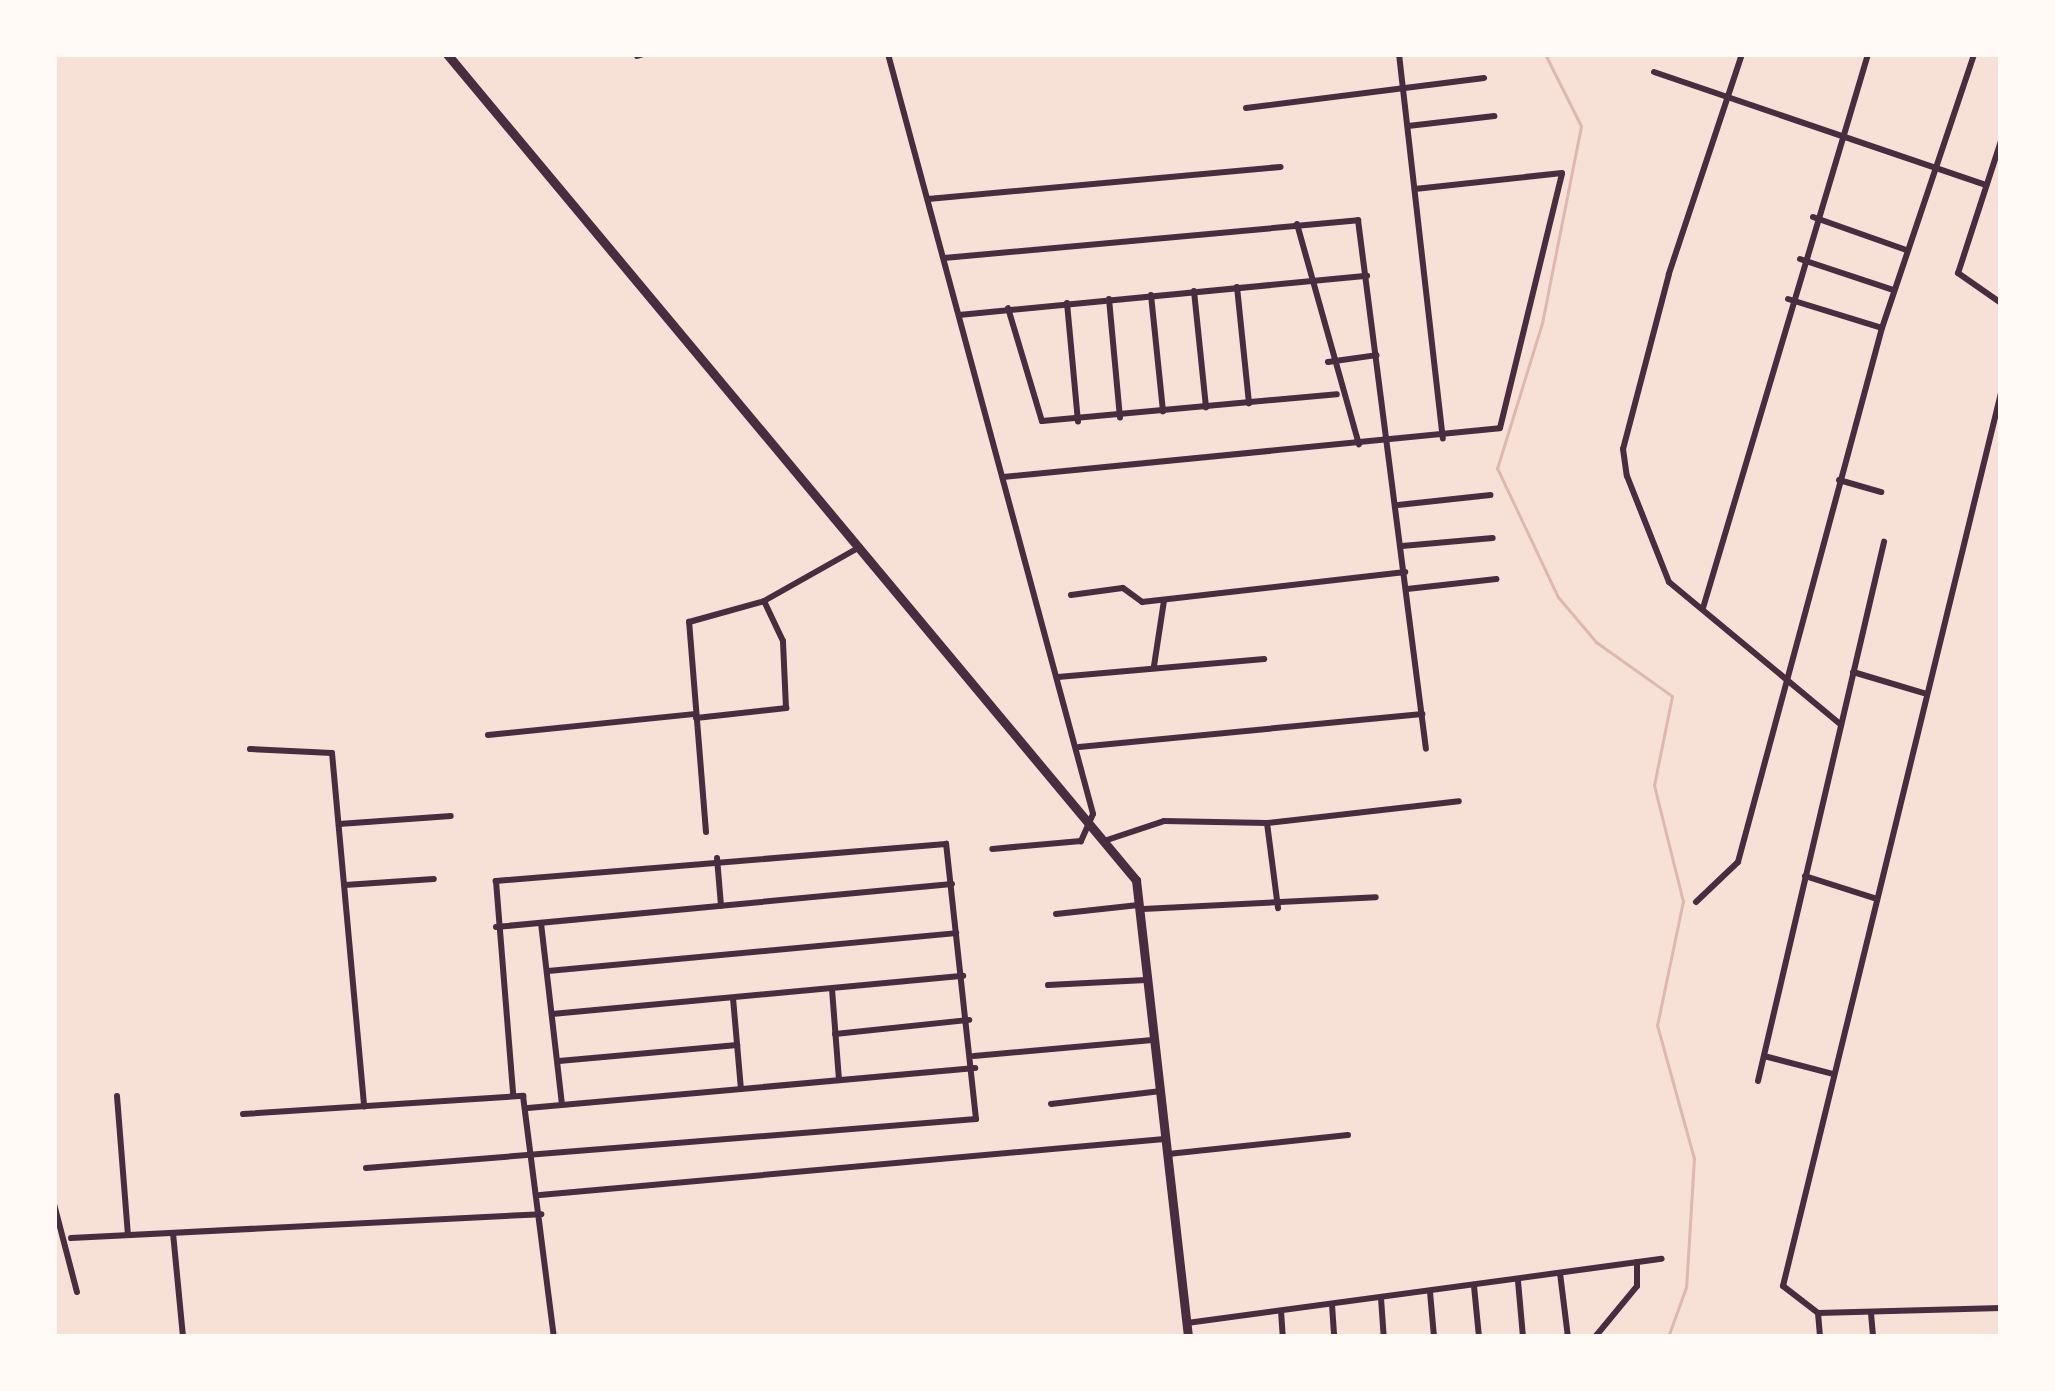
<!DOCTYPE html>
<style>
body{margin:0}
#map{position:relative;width:2055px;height:1391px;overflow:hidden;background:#f7e1d7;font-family:"Titillium Web",sans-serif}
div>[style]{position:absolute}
.stream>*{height:3px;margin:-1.5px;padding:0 1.5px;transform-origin:1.5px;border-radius:1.5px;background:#dcb8b0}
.minor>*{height:6px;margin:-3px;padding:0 3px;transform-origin:3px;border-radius:3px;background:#4a2c40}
.secondary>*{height:9px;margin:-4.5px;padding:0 4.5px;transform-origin:4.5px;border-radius:4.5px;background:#4a2c40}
span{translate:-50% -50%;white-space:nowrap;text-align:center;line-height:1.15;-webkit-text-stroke:12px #fffaf5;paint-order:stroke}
.frame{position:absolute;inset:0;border:57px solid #fffaf5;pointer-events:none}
</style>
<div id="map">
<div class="stream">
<i style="left:1545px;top:54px;width:80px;rotate:63.4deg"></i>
<i style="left:1581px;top:126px;width:201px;rotate:101.2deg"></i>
<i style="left:1542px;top:323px;width:152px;rotate:107.2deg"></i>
<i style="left:1497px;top:468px;width:143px;rotate:64.7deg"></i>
<i style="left:1558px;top:597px;width:59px;rotate:49.8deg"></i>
<i style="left:1596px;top:642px;width:93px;rotate:35.4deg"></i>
<i style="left:1672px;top:696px;width:91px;rotate:101.4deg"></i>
<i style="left:1654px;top:785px;width:120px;rotate:76deg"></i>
<i style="left:1683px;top:901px;width:127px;rotate:101.8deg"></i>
<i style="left:1657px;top:1025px;width:138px;rotate:74.5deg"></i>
<i style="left:1694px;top:1158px;width:129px;rotate:93.5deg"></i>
<i style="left:1686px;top:1287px;width:53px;rotate:109.8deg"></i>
</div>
<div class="minor">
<i style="left:888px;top:54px;width:787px;rotate:74.9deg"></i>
<i style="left:1093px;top:814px;width:30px;rotate:114deg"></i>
<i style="left:1081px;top:841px;width:89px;rotate:174.9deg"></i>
<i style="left:1399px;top:54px;width:387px;rotate:83.5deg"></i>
<i style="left:1742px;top:54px;width:232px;rotate:108.4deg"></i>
<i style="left:1669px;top:274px;width:181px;rotate:104.7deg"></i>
<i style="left:1623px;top:449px;width:27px;rotate:82deg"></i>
<i style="left:1627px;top:476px;width:114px;rotate:68.4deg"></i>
<i style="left:1669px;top:582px;width:222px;rotate:39.7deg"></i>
<i style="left:637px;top:56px;width:6px;rotate:-18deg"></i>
<i style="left:1654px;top:72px;width:351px;rotate:18.8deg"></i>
<i style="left:1246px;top:108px;width:240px;rotate:-7.2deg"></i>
<i style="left:1408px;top:126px;width:87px;rotate:-6.6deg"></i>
<i style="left:2001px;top:141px;width:139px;rotate:108deg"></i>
<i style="left:1958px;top:273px;width:52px;rotate:34.9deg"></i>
<i style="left:928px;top:199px;width:354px;rotate:-5.2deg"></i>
<i style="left:1813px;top:217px;width:99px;rotate:19.5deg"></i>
<i style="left:1297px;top:224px;width:229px;rotate:74.3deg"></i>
<i style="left:944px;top:258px;width:416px;rotate:-5.2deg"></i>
<i style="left:1358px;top:220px;width:533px;rotate:82.68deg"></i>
<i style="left:1800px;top:259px;width:98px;rotate:18.4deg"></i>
<i style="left:1237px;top:287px;width:117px;rotate:84.1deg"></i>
<i style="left:1194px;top:291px;width:117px;rotate:84.1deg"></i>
<i style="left:1151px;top:295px;width:117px;rotate:84.1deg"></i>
<i style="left:1109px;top:299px;width:119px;rotate:84.7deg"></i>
<i style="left:1788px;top:299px;width:98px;rotate:17.1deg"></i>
<i style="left:1067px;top:303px;width:119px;rotate:84.7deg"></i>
<i style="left:1008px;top:308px;width:118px;rotate:73.3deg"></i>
<i style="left:1042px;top:421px;width:296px;rotate:-5.2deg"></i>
<i style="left:959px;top:315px;width:410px;rotate:-5.5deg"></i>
<i style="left:1328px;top:362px;width:49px;rotate:-8.1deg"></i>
<i style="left:2001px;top:393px;width:919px;rotate:103.72deg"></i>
<i style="left:1783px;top:1286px;width:44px;rotate:37.6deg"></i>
<i style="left:1818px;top:1313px;width:183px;rotate:-1.6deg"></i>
<i style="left:1003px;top:477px;width:499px;rotate:-5.6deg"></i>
<i style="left:1500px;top:428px;width:262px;rotate:-76.3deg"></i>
<i style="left:1562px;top:173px;width:148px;rotate:173.8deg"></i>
<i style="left:1839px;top:480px;width:44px;rotate:15.9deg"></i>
<i style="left:1398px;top:505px;width:93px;rotate:-6.2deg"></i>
<i style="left:1402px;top:546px;width:91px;rotate:-5deg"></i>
<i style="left:1407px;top:589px;width:90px;rotate:-6.4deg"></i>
<i style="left:1071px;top:595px;width:52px;rotate:-7.7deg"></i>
<i style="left:1123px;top:588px;width:24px;rotate:36deg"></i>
<i style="left:1142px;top:602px;width:265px;rotate:-6.5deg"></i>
<i style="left:1703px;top:608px;width:578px;rotate:-73.41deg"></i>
<i style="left:1154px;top:666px;width:66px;rotate:-81.3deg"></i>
<i style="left:1853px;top:672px;width:74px;rotate:16.5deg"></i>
<i style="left:1058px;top:677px;width:207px;rotate:-5deg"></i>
<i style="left:696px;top:718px;width:91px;rotate:-6.3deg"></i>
<i style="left:786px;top:708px;width:67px;rotate:-92.6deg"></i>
<i style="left:783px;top:641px;width:44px;rotate:-115.4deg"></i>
<i style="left:488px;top:735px;width:209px;rotate:-5.8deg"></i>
<i style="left:1079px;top:747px;width:345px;rotate:-5.5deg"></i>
<i style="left:250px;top:749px;width:82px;rotate:2.8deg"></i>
<i style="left:332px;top:753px;width:355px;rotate:84.8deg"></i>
<i style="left:1267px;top:823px;width:86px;rotate:82.6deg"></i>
<i style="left:339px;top:824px;width:112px;rotate:-4.1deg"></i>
<i style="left:706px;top:832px;width:211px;rotate:-94.6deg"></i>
<i style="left:689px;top:622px;width:78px;rotate:-15.6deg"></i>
<i style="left:764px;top:601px;width:110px;rotate:-29.4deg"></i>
<i style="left:1104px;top:841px;width:63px;rotate:-18.4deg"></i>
<i style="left:1164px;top:821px;width:103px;rotate:1.1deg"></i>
<i style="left:1267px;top:823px;width:193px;rotate:-6.5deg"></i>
<i style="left:717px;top:858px;width:48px;rotate:85.2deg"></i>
<i style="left:1805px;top:876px;width:72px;rotate:17.7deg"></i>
<i style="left:345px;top:885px;width:89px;rotate:-3.9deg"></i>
<i style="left:1696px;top:902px;width:58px;rotate:-43.6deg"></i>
<i style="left:1738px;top:862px;width:553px;rotate:-74.91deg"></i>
<i style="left:1882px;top:328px;width:289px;rotate:-71.4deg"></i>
<i style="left:1143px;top:909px;width:233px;rotate:-2.9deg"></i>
<i style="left:1056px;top:914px;width:83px;rotate:-6.2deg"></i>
<i style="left:541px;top:923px;width:182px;rotate:83.4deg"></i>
<i style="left:496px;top:927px;width:458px;rotate:-5.4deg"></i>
<i style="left:548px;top:971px;width:410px;rotate:-5.3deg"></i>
<i style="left:1048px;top:985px;width:98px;rotate:-2.9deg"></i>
<i style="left:832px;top:989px;width:91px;rotate:85.6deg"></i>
<i style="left:733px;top:998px;width:91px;rotate:85deg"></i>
<i style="left:552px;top:1014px;width:413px;rotate:-5.3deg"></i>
<i style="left:835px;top:1034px;width:135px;rotate:-6deg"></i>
<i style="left:974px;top:1056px;width:182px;rotate:-5.1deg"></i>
<i style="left:1764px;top:1056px;width:71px;rotate:14.6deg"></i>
<i style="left:559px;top:1061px;width:179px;rotate:-5.1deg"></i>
<i style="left:1758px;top:1081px;width:554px;rotate:-76.84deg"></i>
<i style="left:117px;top:1096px;width:139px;rotate:85.5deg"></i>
<i style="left:1051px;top:1104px;width:111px;rotate:-6.7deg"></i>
<i style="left:528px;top:1108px;width:449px;rotate:-5.1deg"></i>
<i style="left:243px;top:1114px;width:281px;rotate:-3.7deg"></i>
<i style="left:523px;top:1096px;width:243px;rotate:82.7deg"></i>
<i style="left:1168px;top:1154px;width:181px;rotate:-6deg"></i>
<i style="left:366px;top:1168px;width:612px;rotate:-4.59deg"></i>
<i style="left:976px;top:1119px;width:277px;rotate:-96.2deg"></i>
<i style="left:946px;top:844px;width:452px;rotate:175.3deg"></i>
<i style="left:496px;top:881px;width:214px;rotate:85.4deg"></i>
<i style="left:540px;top:1195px;width:627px;rotate:-5.13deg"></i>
<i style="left:54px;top:1204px;width:91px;rotate:75.4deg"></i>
<i style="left:173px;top:1233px;width:104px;rotate:84.5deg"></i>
<i style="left:71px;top:1238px;width:471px;rotate:-2.9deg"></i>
<i style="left:1560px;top:1273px;width:64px;rotate:82.9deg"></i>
<i style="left:1518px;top:1281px;width:56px;rotate:84.9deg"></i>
<i style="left:1474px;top:1286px;width:51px;rotate:84.4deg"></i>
<i style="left:1430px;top:1292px;width:45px;rotate:84.9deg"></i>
<i style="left:1381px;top:1298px;width:39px;rotate:86deg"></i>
<i style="left:1332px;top:1305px;width:32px;rotate:86deg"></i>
<i style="left:1281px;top:1311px;width:26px;rotate:86deg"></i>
<i style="left:1818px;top:1313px;width:24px;rotate:85deg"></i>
<i style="left:1871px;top:1313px;width:24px;rotate:85deg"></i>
<i style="left:1187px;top:1323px;width:479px;rotate:-7.7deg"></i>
<i style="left:1595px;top:1337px;width:66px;rotate:-50.5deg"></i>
<i style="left:1637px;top:1286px;width:24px;rotate:-90deg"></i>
</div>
<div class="secondary">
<i style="left:447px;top:54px;width:1076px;rotate:50.17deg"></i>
<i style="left:1136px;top:880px;width:460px;rotate:83.5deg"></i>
</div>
<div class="frame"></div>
</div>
